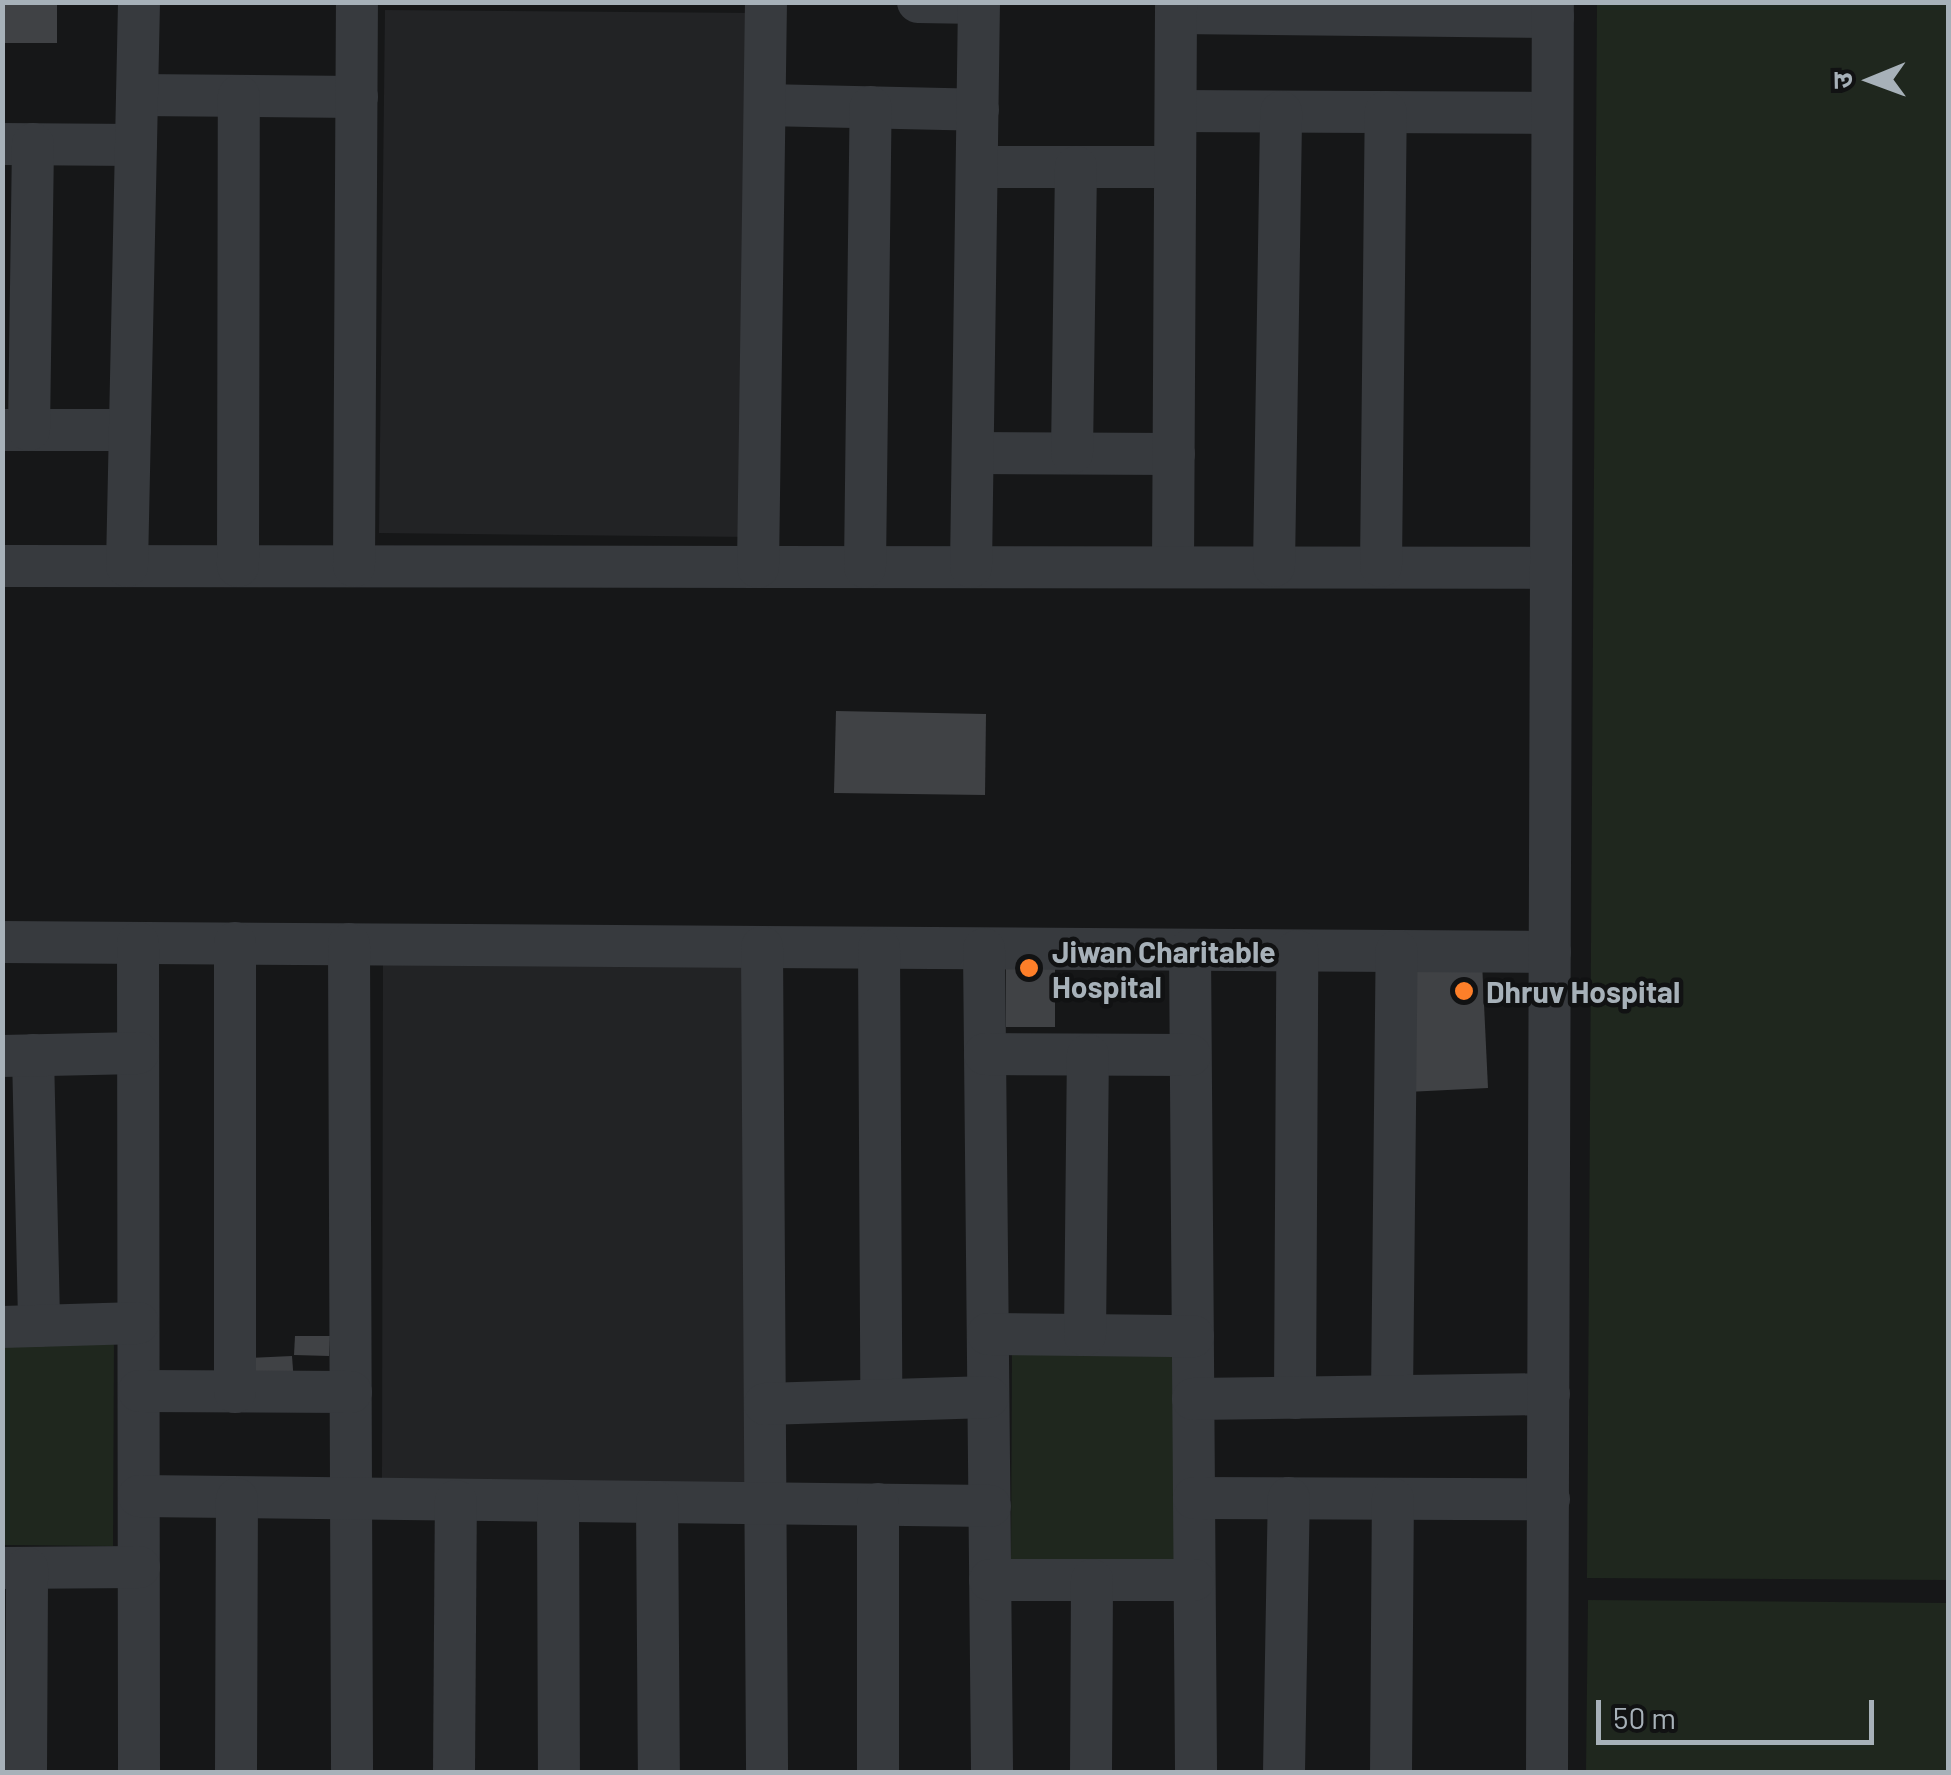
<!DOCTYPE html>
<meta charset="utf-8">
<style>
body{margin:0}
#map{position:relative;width:1951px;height:1775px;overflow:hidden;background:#161718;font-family:Barlow,"Noto Sans Devanagari",sans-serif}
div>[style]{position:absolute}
.built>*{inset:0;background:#222325}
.green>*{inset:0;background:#1f271e}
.building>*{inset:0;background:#404245}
.minor>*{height:42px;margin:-21px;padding:0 21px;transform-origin:21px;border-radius:21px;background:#373a3e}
.dots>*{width:28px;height:28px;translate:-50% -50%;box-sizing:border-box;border:5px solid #111213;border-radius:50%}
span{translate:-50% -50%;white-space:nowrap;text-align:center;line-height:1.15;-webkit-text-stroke:9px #111213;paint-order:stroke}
.poi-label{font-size:30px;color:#a7b1b9;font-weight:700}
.left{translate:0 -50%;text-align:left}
.frame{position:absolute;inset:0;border:5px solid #a7b1b9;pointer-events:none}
.north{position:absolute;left:1821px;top:30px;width:100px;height:100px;-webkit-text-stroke:8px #111213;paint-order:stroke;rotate:269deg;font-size:28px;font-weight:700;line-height:40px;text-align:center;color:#a7b1b9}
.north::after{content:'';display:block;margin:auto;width:35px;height:45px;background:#a7b1b9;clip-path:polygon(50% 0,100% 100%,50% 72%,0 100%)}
.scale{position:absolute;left:1596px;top:1700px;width:278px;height:45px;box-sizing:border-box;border:5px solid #a7b1b9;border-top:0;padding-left:12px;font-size:30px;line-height:35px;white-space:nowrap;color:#a7b1b9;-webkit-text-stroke:8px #111213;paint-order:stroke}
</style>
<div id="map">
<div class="built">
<i style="clip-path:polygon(385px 10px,756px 13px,751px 537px,379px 533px)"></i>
<i style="clip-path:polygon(383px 964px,749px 965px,748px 1483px,382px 1482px)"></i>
</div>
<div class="green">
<i style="clip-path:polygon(1597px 3px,1948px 3px,1948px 1580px,1587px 1578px)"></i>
<i style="clip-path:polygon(3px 1336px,114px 1337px,113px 1546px,3px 1545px)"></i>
<i style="clip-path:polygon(1012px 1353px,1182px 1353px,1181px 1563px,1011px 1562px)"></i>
<i style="clip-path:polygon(1588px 1600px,1948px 1603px,1948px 1772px,1586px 1772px)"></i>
</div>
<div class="building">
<i style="clip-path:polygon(2px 2px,57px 2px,57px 43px,2px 43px)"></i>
<i style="clip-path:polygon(836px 711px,986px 714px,985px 795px,834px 793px)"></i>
<i style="clip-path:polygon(1006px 955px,1055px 955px,1055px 1027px,1006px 1027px)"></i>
<i style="clip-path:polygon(1482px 962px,1488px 1088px,1407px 1092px,1401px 966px)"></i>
<i style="clip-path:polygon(295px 1336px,330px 1336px,329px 1356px,294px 1355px)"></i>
<i style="clip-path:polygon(292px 1356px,294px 1383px,249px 1385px,248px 1358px)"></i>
</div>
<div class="minor">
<i style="left:918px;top:2px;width:61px;rotate:0.9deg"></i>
<i style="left:1176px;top:13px;width:377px;rotate:0.6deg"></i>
<i style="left:137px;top:95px;width:220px;rotate:0.5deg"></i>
<i style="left:765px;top:105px;width:213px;rotate:1.3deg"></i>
<i style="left:1176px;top:111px;width:376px;rotate:0.3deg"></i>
<i style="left:2px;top:144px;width:134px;rotate:0.4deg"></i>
<i style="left:977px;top:167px;width:198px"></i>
<i style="left:2px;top:430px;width:128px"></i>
<i style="left:29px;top:430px;width:286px;rotate:-89.2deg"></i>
<i style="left:973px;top:453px;width:201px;rotate:0.3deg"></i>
<i style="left:1072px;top:453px;width:286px;rotate:-89.2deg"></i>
<i style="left:1173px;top:565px;width:563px;rotate:-89.69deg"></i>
<i style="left:2px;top:566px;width:1549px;rotate:0.07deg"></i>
<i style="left:127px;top:566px;width:564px;rotate:-88.78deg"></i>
<i style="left:238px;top:566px;width:470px;rotate:-89.9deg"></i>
<i style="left:354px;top:566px;width:564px;rotate:-89.7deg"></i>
<i style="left:1274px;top:566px;width:454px;rotate:-89.1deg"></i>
<i style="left:1381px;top:566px;width:454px;rotate:-89.4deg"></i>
<i style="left:758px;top:567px;width:565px;rotate:-89.19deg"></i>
<i style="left:865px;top:567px;width:460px;rotate:-89.3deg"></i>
<i style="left:971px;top:567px;width:565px;rotate:-89.19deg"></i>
<i style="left:2px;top:942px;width:1548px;rotate:0.37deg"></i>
<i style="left:138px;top:943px;width:829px;rotate:89.93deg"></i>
<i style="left:349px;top:944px;width:828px;rotate:89.79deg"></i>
<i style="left:762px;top:947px;width:825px;rotate:89.65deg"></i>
<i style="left:879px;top:948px;width:452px;rotate:89.7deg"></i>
<i style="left:984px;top:949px;width:823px;rotate:89.44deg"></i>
<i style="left:1190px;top:950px;width:822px;rotate:89.58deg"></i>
<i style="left:985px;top:1054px;width:205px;rotate:0.3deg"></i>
<i style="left:33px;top:1055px;width:271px;rotate:88.7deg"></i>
<i style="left:2px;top:1056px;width:136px;rotate:-1.3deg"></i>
<i style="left:2px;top:1327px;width:136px;rotate:-1.7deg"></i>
<i style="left:988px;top:1334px;width:205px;rotate:0.6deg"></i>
<i style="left:1085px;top:1335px;width:280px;rotate:-89.4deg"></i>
<i style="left:139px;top:1391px;width:212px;rotate:0.3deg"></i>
<i style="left:235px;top:1392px;width:449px;rotate:-90deg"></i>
<i style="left:1392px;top:1396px;width:445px;rotate:-89.4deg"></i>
<i style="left:1295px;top:1398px;width:447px;rotate:-89.7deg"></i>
<i style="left:1193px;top:1399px;width:356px;rotate:-0.8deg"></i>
<i style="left:765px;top:1404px;width:223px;rotate:-1.8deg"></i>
<i style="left:139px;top:1496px;width:851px;rotate:0.67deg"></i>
<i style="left:1194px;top:1498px;width:355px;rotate:0.2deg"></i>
<i style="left:558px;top:1501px;width:271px;rotate:89.8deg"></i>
<i style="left:657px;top:1502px;width:270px;rotate:89.6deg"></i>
<i style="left:2px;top:1568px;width:137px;rotate:-0.4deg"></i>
<i style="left:990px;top:1580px;width:204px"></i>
<i style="left:26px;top:1772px;width:204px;rotate:-89.7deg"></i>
<i style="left:236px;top:1772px;width:273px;rotate:-89.8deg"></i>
<i style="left:454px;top:1772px;width:271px;rotate:-89.6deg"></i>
<i style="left:878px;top:1772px;width:268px;rotate:-90deg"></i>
<i style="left:1091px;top:1772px;width:192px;rotate:-89.7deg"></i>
<i style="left:1284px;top:1772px;width:274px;rotate:-89deg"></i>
<i style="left:1391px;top:1772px;width:273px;rotate:-89.6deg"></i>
<i style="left:1547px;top:1772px;width:1770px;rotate:-89.81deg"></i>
</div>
<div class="dots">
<i style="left:1029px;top:968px;background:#fe7f29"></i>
<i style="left:1464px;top:991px;background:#fe7f29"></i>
</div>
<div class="poi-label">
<span class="left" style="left:1052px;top:968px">Jiwan Charitable<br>Hospital</span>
<span class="left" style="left:1486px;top:991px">Dhruv Hospital</span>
</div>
<div class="frame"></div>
<div class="north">उ</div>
<div class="scale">50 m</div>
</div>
